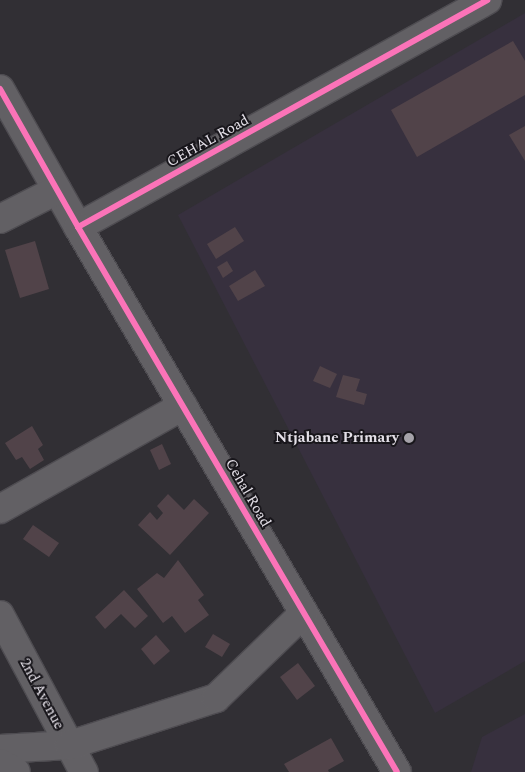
<!DOCTYPE html>
<style>
body{margin:0}
#map{position:relative;width:525px;height:772px;overflow:hidden;background:#312f34;font-family:Spectral,serif}
div>[style]{position:absolute}
.built>*{inset:0;background:#37303e}
.building>*{inset:0;background:#514349}
.roads{filter:drop-shadow(1px 0 #4e4c51) drop-shadow(-1px 0 #4e4c51) drop-shadow(0 1px #4e4c51) drop-shadow(0 -1px #4e4c51)}
.minor>*{height:28px;margin:-14px;padding:0 14px;transform-origin:14px;border-radius:14px;background:#626064}
.cycleway>*{height:6px;margin:-3px;padding:0 3px;transform-origin:3px;border-radius:3px;background:#fb73b8}
.dots>*{width:14px;height:14px;translate:-50% -50%;box-sizing:border-box;border:2px solid #18161b;border-radius:50%}
span{translate:-50% -50%;white-space:nowrap;text-align:center;line-height:1.15;-webkit-text-stroke:4px #18161b;paint-order:stroke}
.street-label{font-size:15px;color:#e4e0e8}
.poi-label{font-size:15px;color:#e4e0e8;font-weight:700}
.right{translate:-100% -50%;text-align:right}
</style>
<div id="map">
<div class="built">
<i style="clip-path:polygon(525px 13px,525px 661px,435px 713px,178px 215px)"></i>
<i style="clip-path:polygon(525px 714px,525px 772px,471px 772px,482px 737px)"></i>
</div>
<div class="building">
<i style="clip-path:polygon(513px 41px,525px 61px,525px 95px,417px 157px,391px 110px)"></i>
<i style="clip-path:polygon(525px 126px,525px 161px,509px 135px)"></i>
<i style="clip-path:polygon(235px 227px,244px 241px,216px 259px,207px 244px)"></i>
<i style="clip-path:polygon(35px 241px,49px 289px,20px 298px,5px 250px)"></i>
<i style="clip-path:polygon(227px 261px,233px 271px,223px 278px,217px 267px)"></i>
<i style="clip-path:polygon(255px 270px,265px 286px,238px 301px,229px 286px)"></i>
<i style="clip-path:polygon(320px 366px,337px 374px,330px 388px,313px 381px)"></i>
<i style="clip-path:polygon(343px 375px,360px 379px,356px 391px,367px 394px,364px 405px,336px 397px)"></i>
<i style="clip-path:polygon(32px 426px,43px 445px,38px 449px,44px 460px,30px 469px,22px 457px,16px 460px,5px 443px)"></i>
<i style="clip-path:polygon(162px 444px,171px 464px,159px 470px,150px 450px)"></i>
<i style="clip-path:polygon(168px 494px,184px 510px,194px 499px,209px 513px,170px 555px,138px 525px,150px 512px,157px 520px,163px 513px,157px 506px)"></i>
<i style="clip-path:polygon(33px 525px,59px 543px,49px 557px,23px 539px)"></i>
<i style="clip-path:polygon(178px 560px,204px 595px,198px 600px,209px 615px,185px 633px,172px 616px,163px 623px,137px 589px,157px 573px,164px 578px)"></i>
<i style="clip-path:polygon(124px 590px,148px 616px,135px 628px,121px 614px,105px 629px,95px 617px)"></i>
<i style="clip-path:polygon(213px 634px,230px 644px,222px 657px,205px 647px)"></i>
<i style="clip-path:polygon(156px 635px,170px 651px,154px 665px,141px 649px)"></i>
<i style="clip-path:polygon(298px 663px,315px 686px,297px 700px,280px 677px)"></i>
<i style="clip-path:polygon(331px 738px,344px 761px,328px 770px,329px 772px,289px 772px,284px 764px)"></i>
</div>
<div class="roads">
<div class="minor">
<i style="left:0;top:89px;width:159px;rotate:60.5deg"></i>
<i style="left:78px;top:227px;width:468px;rotate:-29deg"></i>
<i style="left:0;top:219px;width:64px;rotate:-27deg"></i>
<i style="left:78px;top:227px;width:631px;rotate:59.66deg"></i>
<i style="left:0;top:509px;width:210px;rotate:-29.4deg"></i>
<i style="left:0;top:615px;width:178px;rotate:61.9deg"></i>
<i style="left:0;top:749px;width:70px;rotate:-3.3deg"></i>
<i style="left:70px;top:745px;width:153px;rotate:-17.8deg"></i>
<i style="left:216px;top:698px;width:122px;rotate:-44deg"></i>
<i style="left:0;top:763px;width:18px;rotate:29deg"></i>
</div>
</div>
<div class="cycleway">
<i style="left:0;top:89px;width:159px;rotate:60.5deg"></i>
<i style="left:78px;top:227px;width:468px;rotate:-29deg"></i>
<i style="left:78px;top:227px;width:631px;rotate:59.66deg"></i>
</div>
<div class="dots">
<i style="left:409px;top:438px;background:#a5a2a9"></i>
</div>
<div class="street-label">
<span style="left:208px;top:141px;rotate:-29deg">CEHAL Road</span>
<span style="left:248px;top:493px;rotate:60deg">Cehal Road</span>
<span style="left:42px;top:694px;rotate:62deg">2nd Avenue</span>
</div>
<div class="poi-label">
<span class="right" style="left:399px;top:438px">Ntjabane Primary</span>
</div>
</div>
